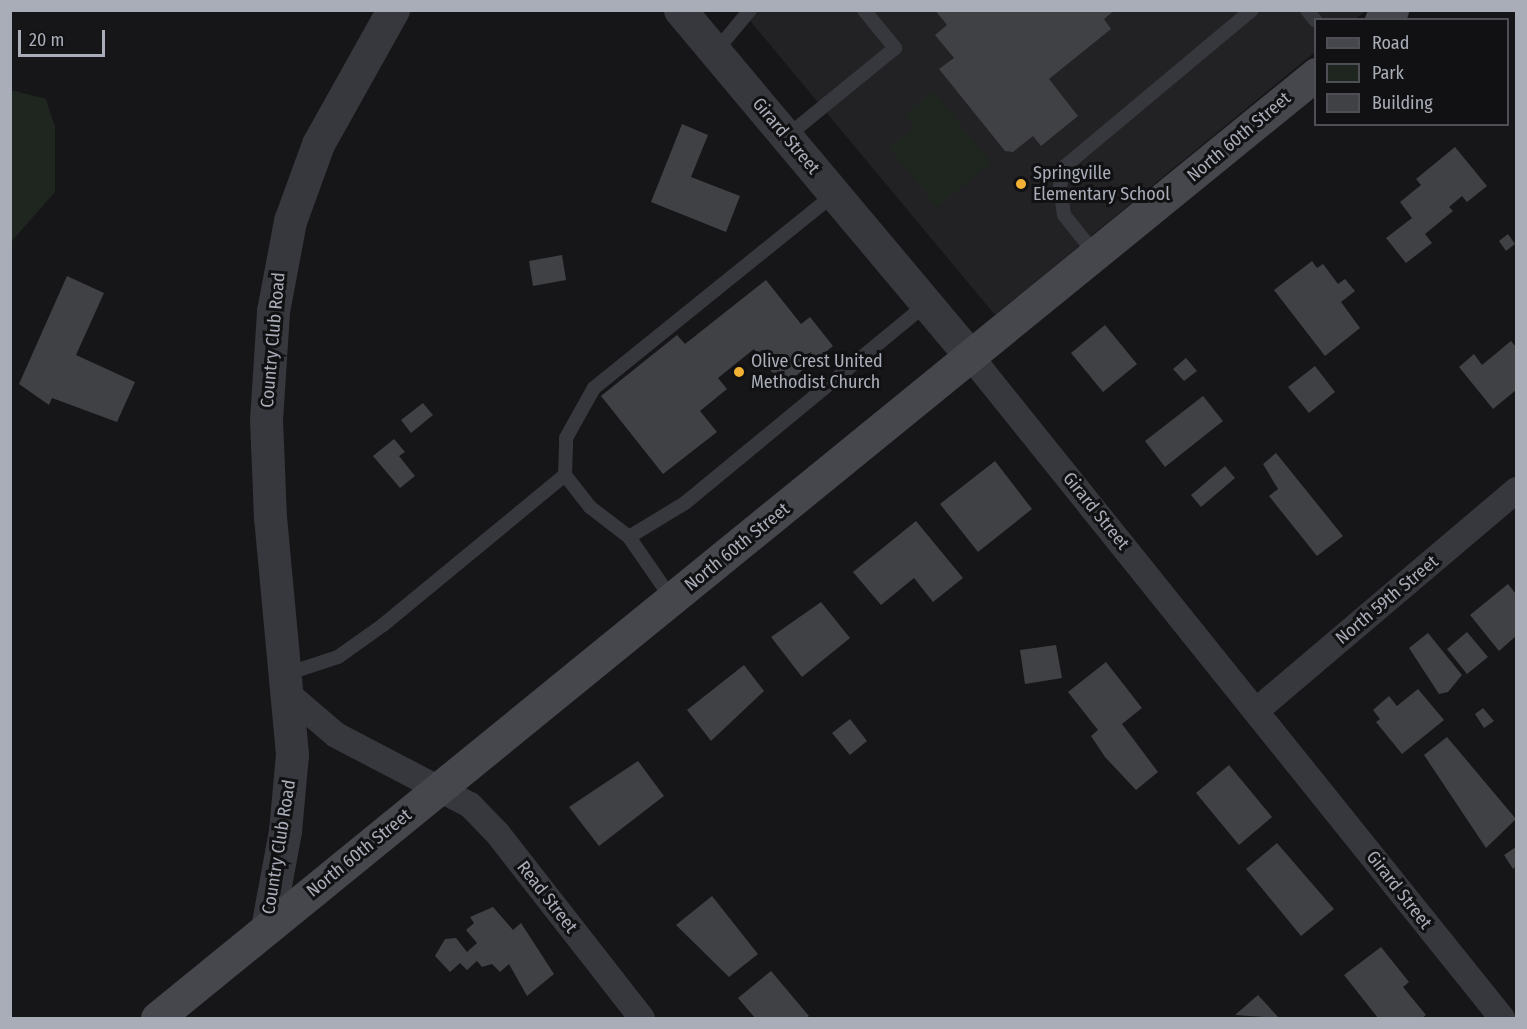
<!DOCTYPE html>
<style>
body{margin:0}
#map{position:relative;width:1527px;height:1029px;overflow:hidden;background:#161618;font-family:"Fira Sans Condensed",sans-serif}
div>[style]{position:absolute}
.built>*{inset:0;background:#222225}
.green>*{inset:0;background:#1e261f}
.building>*{inset:0;background:#404145}
.service>*{height:14px;margin:-7px;padding:0 7px;transform-origin:7px;border-radius:7px;background:#37383d}
.minor>*{height:26px;margin:-13px;padding:0 13px;transform-origin:13px;border-radius:13px;background:#37383d}
.tertiary>*{height:33px;margin:-16.5px;padding:0 16.5px;transform-origin:16.5px;border-radius:16.5px;background:#37383d}
.secondary>*{height:33px;margin:-16.5px;padding:0 16.5px;transform-origin:16.5px;border-radius:16.5px;background:#45474d}
.dots>*{width:16px;height:16px;translate:-50% -50%;box-sizing:border-box;border:3px solid #111113;border-radius:50%}
span{translate:-50% -50%;white-space:nowrap;text-align:center;line-height:1.15;-webkit-text-stroke:6px #111113;paint-order:stroke}
.street-label{font-size:18px;color:#a8adb8}
.poi-label{font-size:18px;color:#a8adb8}
.left{translate:0 -50%;text-align:left}
.frame{position:absolute;inset:0;border:12px solid #a8adb8;pointer-events:none}
.legend{position:absolute;left:1314px;top:18px;width:195px;height:108px;box-sizing:border-box;background:#111113;border:2px solid #4d4f55;margin:0;padding:8px 10px;list-style:none;font-size:18px;color:#a8adb8}
.legend li{display:flex;align-items:center;gap:12px;height:30px}
.legend b{width:30px;border:2px solid #4d4f55}
.scale{position:absolute;left:18px;top:30px;width:87px;height:27px;box-sizing:border-box;border:3px solid #a8adb8;border-top:0;padding-left:8px;font-size:18px;line-height:21px;white-space:nowrap;color:#a8adb8;-webkit-text-stroke:4px #111113;paint-order:stroke}
</style>
<div id="map">
<div class="built">
<i style="clip-path:polygon(742px 11px,1366px 11px,1355px 19px,1316px 20px,1315px 52px,995px 315px)"></i>
</div>
<div class="green">
<i style="clip-path:polygon(11px 90px,46px 99px,55px 127px,55px 192px,11px 242px)"></i>
<i style="clip-path:polygon(933px 91px,991px 163px,937px 207px,889px 147px,915px 127px,905px 114px)"></i>
</div>
<div class="building">
<i style="clip-path:polygon(935px 10px,1115px 10px,1104px 19px,1111px 29px,1049px 79px,1078px 116px,1041px 146px,1033px 136px,1013px 152px,1005px 151px,939px 69px,954px 58px,935px 35px,947px 25px)"></i>
<i style="clip-path:polygon(682px 124px,708px 135px,691px 177px,740px 196px,726px 232px,651px 202px)"></i>
<i style="clip-path:polygon(1455px 147px,1487px 186px,1467px 202px,1462px 196px,1449px 207px,1453px 211px,1425px 234px,1432px 243px,1406px 263px,1386px 238px,1412px 218px,1400px 202px,1421px 185px,1416px 179px)"></i>
<i style="clip-path:polygon(1508px 234px,1515px 244px,1506px 251px,1499px 241px)"></i>
<i style="clip-path:polygon(562px 255px,566px 280px,533px 286px,529px 261px)"></i>
<i style="clip-path:polygon(1312px 261px,1317px 268px,1323px 264px,1338px 284px,1345px 279px,1355px 291px,1341px 302px,1360px 328px,1325px 356px,1274px 290px)"></i>
<i style="clip-path:polygon(67px 276px,104px 293px,76px 355px,135px 382px,117px 422px,52px 398px,49px 405px,19px 384px)"></i>
<i style="clip-path:polygon(766px 280px,801px 324px,810px 317px,833px 346px,783px 386px,754px 349px,718px 378px,727px 389px,700px 411px,717px 432px,663px 474px,601px 396px,677px 335px,685px 344px)"></i>
<i style="clip-path:polygon(1105px 325px,1137px 364px,1103px 392px,1071px 353px)"></i>
<i style="clip-path:polygon(1511px 341px,1516px 347px,1516px 390px,1493px 409px,1459px 367px,1474px 354px,1482px 365px)"></i>
<i style="clip-path:polygon(1186px 358px,1197px 371px,1184px 381px,1173px 369px)"></i>
<i style="clip-path:polygon(1315px 366px,1335px 392px,1309px 413px,1288px 387px)"></i>
<i style="clip-path:polygon(1203px 396px,1223px 421px,1165px 467px,1145px 441px)"></i>
<i style="clip-path:polygon(423px 403px,433px 415px,411px 433px,401px 420px)"></i>
<i style="clip-path:polygon(394px 439px,405px 452px,399px 456px,415px 476px,400px 488px,373px 456px)"></i>
<i style="clip-path:polygon(1276px 453px,1343px 536px,1317px 556px,1269px 496px,1278px 489px,1263px 464px)"></i>
<i style="clip-path:polygon(995px 461px,1032px 509px,978px 552px,940px 504px)"></i>
<i style="clip-path:polygon(1225px 466px,1235px 478px,1201px 507px,1191px 495px)"></i>
<i style="clip-path:polygon(916px 521px,963px 578px,933px 602px,914px 578px,881px 605px,853px 572px)"></i>
<i style="clip-path:polygon(1508px 584px,1516px 594px,1516px 636px,1499px 651px,1470px 615px)"></i>
<i style="clip-path:polygon(821px 602px,850px 638px,802px 677px,771px 637px)"></i>
<i style="clip-path:polygon(1467px 632px,1488px 657px,1467px 674px,1447px 649px)"></i>
<i style="clip-path:polygon(1428px 633px,1462px 675px,1448px 692px,1439px 694px,1409px 648px)"></i>
<i style="clip-path:polygon(1056px 645px,1062px 678px,1025px 684px,1020px 650px)"></i>
<i style="clip-path:polygon(1106px 662px,1142px 708px,1122px 724px,1158px 772px,1136px 790px,1105px 757px,1091px 736px,1098px 730px,1068px 692px)"></i>
<i style="clip-path:polygon(744px 665px,764px 691px,711px 741px,687px 710px)"></i>
<i style="clip-path:polygon(1418px 689px,1444px 720px,1402px 754px,1376px 722px,1380px 719px,1373px 710px,1389px 696px,1397px 706px)"></i>
<i style="clip-path:polygon(1483px 708px,1494px 721px,1484px 728px,1475px 714px)"></i>
<i style="clip-path:polygon(850px 719px,867px 741px,850px 755px,832px 733px)"></i>
<i style="clip-path:polygon(1447px 737px,1516px 819px,1486px 848px,1424px 755px)"></i>
<i style="clip-path:polygon(638px 761px,664px 796px,599px 846px,569px 807px)"></i>
<i style="clip-path:polygon(1229px 765px,1272px 817px,1239px 845px,1196px 793px)"></i>
<i style="clip-path:polygon(1277px 843px,1334px 909px,1301px 936px,1246px 869px)"></i>
<i style="clip-path:polygon(1516px 847px,1516px 866px,1513px 869px,1504px 855px)"></i>
<i style="clip-path:polygon(712px 896px,758px 954px,729px 977px,676px 925px)"></i>
<i style="clip-path:polygon(493px 907px,513px 930px,521px 923px,554px 974px,527px 996px,509px 964px,500px 972px,492px 964px,482px 967px,477px 961px,467px 970px,460px 963px,450px 972px,435px 956px,445px 939px,456px 938px,467px 952px,477px 943px,466px 930px,474px 923px,470px 917px)"></i>
<i style="clip-path:polygon(1381px 947px,1409px 982px,1403px 987px,1426px 1015px,1422px 1018px,1378px 1018px,1344px 975px)"></i>
<i style="clip-path:polygon(771px 971px,809px 1016px,806px 1018px,755px 1018px,738px 998px)"></i>
<i style="clip-path:polygon(1258px 995px,1279px 1018px,1235px 1015px)"></i>
</div>
<div class="service">
<i style="left:1307px;top:10px;width:14px;rotate:51deg"></i>
<i style="left:715px;top:52px;width:55px;rotate:-50.2deg"></i>
<i style="left:786px;top:137px;width:141px;rotate:-39.2deg"></i>
<i style="left:895px;top:48px;width:49px;rotate:-129.2deg"></i>
<i style="left:1096px;top:255px;width:51px;rotate:-128.7deg"></i>
<i style="left:1064px;top:215px;width:29px;rotate:-98deg"></i>
<i style="left:1060px;top:186px;width:19px;rotate:-78deg"></i>
<i style="left:1064px;top:167px;width:245px;rotate:-39.9deg"></i>
<i style="left:565px;top:475px;width:37px;rotate:-88deg"></i>
<i style="left:566px;top:438px;width:57px;rotate:-60.8deg"></i>
<i style="left:594px;top:388px;width:309px;rotate:-38.9deg"></i>
<i style="left:629px;top:537px;width:75px;rotate:55.3deg"></i>
<i style="left:286px;top:674px;width:55px;rotate:-18.1deg"></i>
<i style="left:338px;top:657px;width:55px;rotate:-35.4deg"></i>
<i style="left:383px;top:625px;width:236px;rotate:-39.5deg"></i>
<i style="left:565px;top:475px;width:41px;rotate:52deg"></i>
<i style="left:590px;top:507px;width:49px;rotate:37.6deg"></i>
<i style="left:629px;top:537px;width:66px;rotate:-31.3deg"></i>
<i style="left:685px;top:503px;width:313px;rotate:-39.5deg"></i>
</div>
<div class="minor">
<i style="left:971px;top:357px;width:848px;rotate:51.22deg"></i>
<i style="left:288px;top:694px;width:63px;rotate:40.5deg"></i>
<i style="left:336px;top:735px;width:151px;rotate:27.6deg"></i>
<i style="left:470px;top:805px;width:40px;rotate:46deg"></i>
<i style="left:498px;top:834px;width:234px;rotate:52deg"></i>
<i style="left:1257px;top:710px;width:340px;rotate:-40.3deg"></i>
</div>
<div class="tertiary">
<i style="left:680px;top:10px;width:453px;rotate:50deg"></i>
<i style="left:267px;top:928px;width:99px;rotate:-79.5deg"></i>
<i style="left:285px;top:831px;width:77px;rotate:-84.8deg"></i>
<i style="left:292px;top:754px;width:237px;rotate:-95.3deg"></i>
<i style="left:270px;top:518px;width:98px;rotate:-92.3deg"></i>
<i style="left:266px;top:420px;width:109px;rotate:-86.3deg"></i>
<i style="left:273px;top:311px;width:92px;rotate:-79.3deg"></i>
<i style="left:290px;top:221px;width:82px;rotate:-70deg"></i>
<i style="left:318px;top:144px;width:154px;rotate:-60.8deg"></i>
</div>
<div class="secondary">
<i style="left:1381px;top:20px;width:15px;rotate:-42deg"></i>
<i style="left:157px;top:1018px;width:1495px;rotate:-39.16deg"></i>
</div>
<div class="dots">
<i style="left:1021px;top:184px;background:#f2b134"></i>
<i style="left:739px;top:372px;background:#f2b134"></i>
</div>
<div class="street-label">
<span style="left:786px;top:136px;rotate:50deg">Girard Street</span>
<span style="left:1239px;top:137px;rotate:-40deg">North 60th Street</span>
<span style="left:273px;top:340px;rotate:-85deg">Country Club Road</span>
<span style="left:1096px;top:511px;rotate:51deg">Girard Street</span>
<span style="left:737px;top:547px;rotate:-39deg">North 60th Street</span>
<span style="left:1387px;top:600px;rotate:-40deg">North 59th Street</span>
<span style="left:279px;top:847px;rotate:-81deg">Country Club Road</span>
<span style="left:359px;top:853px;rotate:-39deg">North 60th Street</span>
<span style="left:1399px;top:890px;rotate:52deg">Girard Street</span>
<span style="left:547px;top:897px;rotate:52deg">Read Street</span>
</div>
<div class="poi-label">
<span class="left" style="left:1033px;top:184px">Springville<br>Elementary School</span>
<span class="left" style="left:751px;top:372px">Olive Crest United<br>Methodist Church</span>
</div>
<div class="frame"></div>
<ul class="legend">
<li><b style="height:8px;background:#45474d"></b>Road</li>
<li><b style="height:16px;background:#1e261f"></b>Park</li>
<li><b style="height:16px;background:#404145"></b>Building</li>
</ul>
<div class="scale">20 m</div>
</div>
